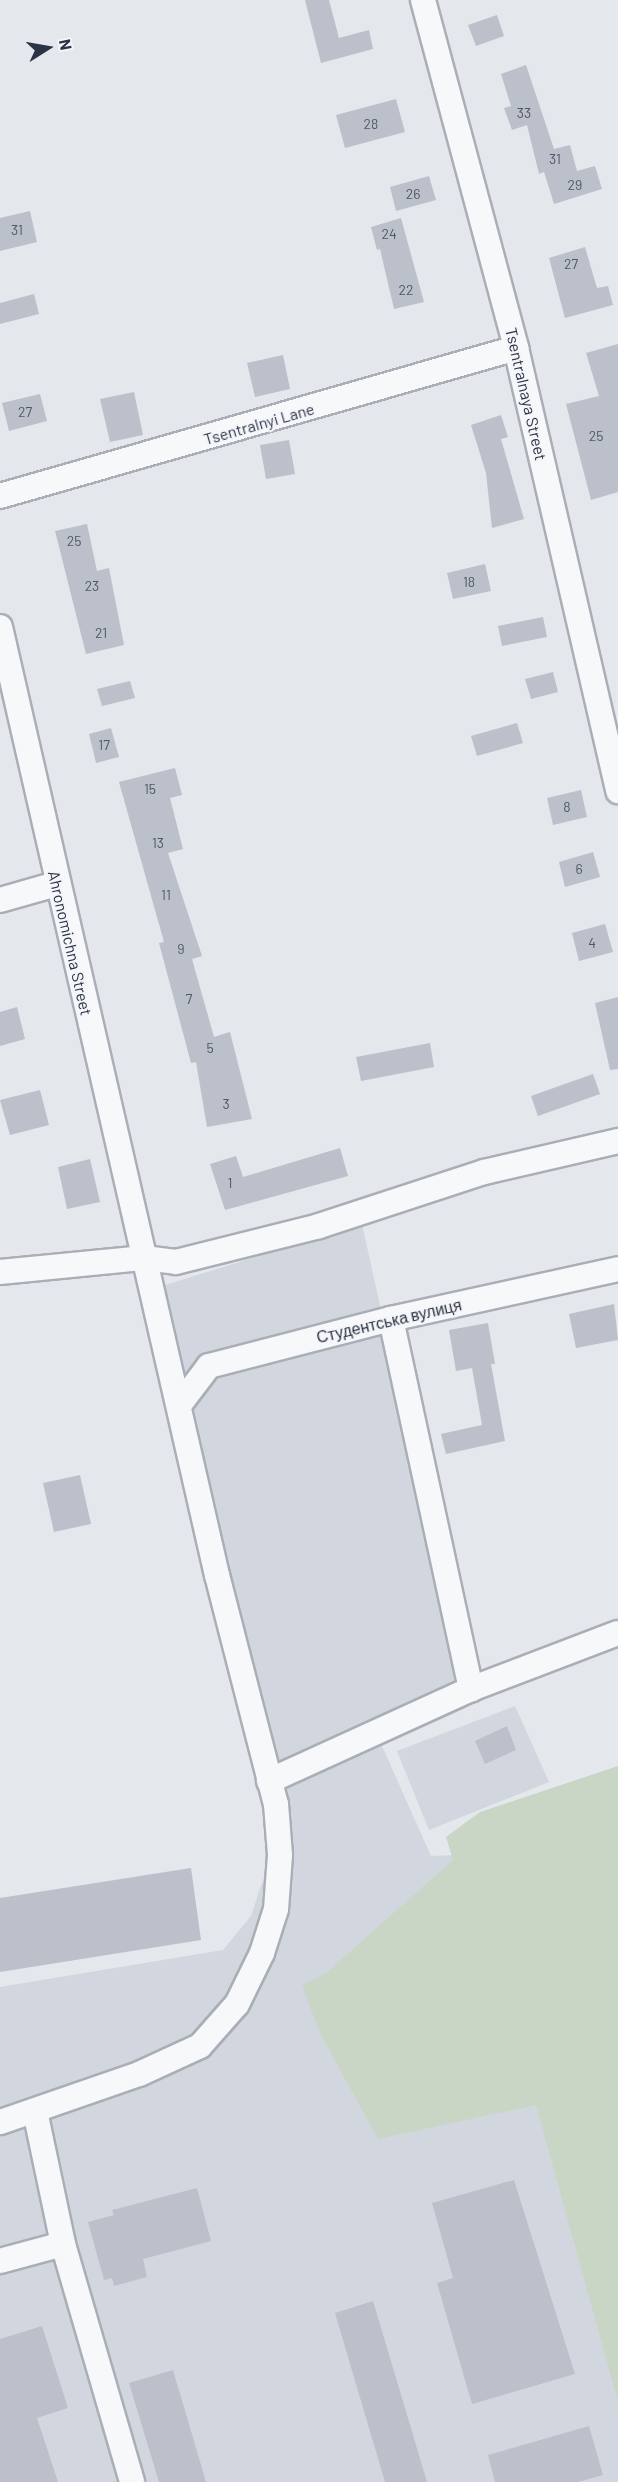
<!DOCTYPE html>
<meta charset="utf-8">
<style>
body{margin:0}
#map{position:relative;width:618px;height:2482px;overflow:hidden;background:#e4e7ec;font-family:Barlow,sans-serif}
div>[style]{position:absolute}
.built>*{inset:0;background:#d2d6de}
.green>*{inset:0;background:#c9d6c5}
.building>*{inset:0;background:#bbc0ca}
.roads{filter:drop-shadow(2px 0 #a9aeb7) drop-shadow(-2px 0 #a9aeb7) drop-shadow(0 2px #a9aeb7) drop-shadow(0 -2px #a9aeb7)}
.minor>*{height:24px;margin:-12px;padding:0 12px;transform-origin:12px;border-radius:12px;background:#f7f8fa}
span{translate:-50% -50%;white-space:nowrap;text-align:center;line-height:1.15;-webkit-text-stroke:4.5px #f4f6f9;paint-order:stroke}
.number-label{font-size:14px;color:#4f5766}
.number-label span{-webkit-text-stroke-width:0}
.street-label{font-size:16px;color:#2b3445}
.north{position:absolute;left:18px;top:18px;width:60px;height:60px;-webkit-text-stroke:4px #f4f6f9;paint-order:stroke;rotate:79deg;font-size:16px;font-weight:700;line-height:24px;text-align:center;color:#2b3445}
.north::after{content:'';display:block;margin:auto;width:21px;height:27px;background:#2b3445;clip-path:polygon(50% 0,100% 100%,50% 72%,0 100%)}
</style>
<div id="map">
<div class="built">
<i style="clip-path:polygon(362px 1224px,468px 1707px,382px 1746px,431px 1856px,594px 1850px,618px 1843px,618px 2482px,0 2482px,0 1987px,223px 1950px,251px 1916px,284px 1817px,162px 1286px)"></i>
<i style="clip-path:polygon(515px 1706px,549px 1782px,429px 1830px,397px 1751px)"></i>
</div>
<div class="green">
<i style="clip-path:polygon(618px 1766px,618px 2402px,536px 2105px,378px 2139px,319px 2031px,302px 1985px,325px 1974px,453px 1860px,446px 1837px,480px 1812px)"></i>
</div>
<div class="building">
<i style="clip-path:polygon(305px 0,329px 0,339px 38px,369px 30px,373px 49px,321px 63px)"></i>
<i style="clip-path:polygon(497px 15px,504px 36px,476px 46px,468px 25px)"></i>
<i style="clip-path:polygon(526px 65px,554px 149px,570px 145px,577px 171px,595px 166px,602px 189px,554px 204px,544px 172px,539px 174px,527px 125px,512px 130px,504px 108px,511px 106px,501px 74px)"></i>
<i style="clip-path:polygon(396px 99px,405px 132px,345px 148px,336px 115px)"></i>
<i style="clip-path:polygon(429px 176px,436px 200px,396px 211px,390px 187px)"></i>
<i style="clip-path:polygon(30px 211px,37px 242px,0 251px,0 218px)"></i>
<i style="clip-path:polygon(401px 218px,424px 302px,394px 309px,380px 249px,377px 250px,371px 227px)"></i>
<i style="clip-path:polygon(585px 247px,597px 288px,608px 286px,613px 305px,565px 318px,549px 258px)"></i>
<i style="clip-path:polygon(34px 294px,39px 314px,0 324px,0 303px)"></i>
<i style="clip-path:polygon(618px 344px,618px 492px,591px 500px,566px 404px,599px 396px,586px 353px)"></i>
<i style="clip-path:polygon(283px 355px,290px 389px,255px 397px,247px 363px)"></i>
<i style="clip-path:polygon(134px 392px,143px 435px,110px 442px,100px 399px)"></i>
<i style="clip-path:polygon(40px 394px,47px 421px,9px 431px,2px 403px)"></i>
<i style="clip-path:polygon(501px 415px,508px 437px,501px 439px,524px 519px,492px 528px,486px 473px,471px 425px)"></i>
<i style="clip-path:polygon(289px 440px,295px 474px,266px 479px,260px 445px)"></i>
<i style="clip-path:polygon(87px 524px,97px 571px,109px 568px,124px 645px,86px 654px,55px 531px)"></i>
<i style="clip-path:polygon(485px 564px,491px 591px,453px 599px,447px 573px)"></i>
<i style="clip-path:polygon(543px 617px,547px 637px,502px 646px,498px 626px)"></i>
<i style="clip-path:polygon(553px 672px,558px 692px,531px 699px,525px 679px)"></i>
<i style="clip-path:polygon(130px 681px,135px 698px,102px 706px,97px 689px)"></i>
<i style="clip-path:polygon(517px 723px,523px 743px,477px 756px,471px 736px)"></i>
<i style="clip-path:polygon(111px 728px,119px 757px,96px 763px,89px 734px)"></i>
<i style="clip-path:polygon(175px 768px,182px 795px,170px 798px,183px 849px,168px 853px,202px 956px,192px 959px,214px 1037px,230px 1032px,252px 1119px,207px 1127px,196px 1062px,191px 1063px,159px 943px,164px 942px,119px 782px)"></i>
<i style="clip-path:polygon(581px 790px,587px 817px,553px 825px,547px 798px)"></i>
<i style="clip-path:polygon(593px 852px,600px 877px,565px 887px,559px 862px)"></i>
<i style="clip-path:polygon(605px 924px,613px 952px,579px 961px,572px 933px)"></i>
<i style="clip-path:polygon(618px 997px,618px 1069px,610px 1070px,595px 1003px)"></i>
<i style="clip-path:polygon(17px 1007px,25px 1039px,0 1046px,0 1012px)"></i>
<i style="clip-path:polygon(430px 1043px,434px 1067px,361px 1081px,356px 1057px)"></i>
<i style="clip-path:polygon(593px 1074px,600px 1094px,538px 1116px,531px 1096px)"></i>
<i style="clip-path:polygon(40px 1090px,49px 1125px,10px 1135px,0 1100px)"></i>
<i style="clip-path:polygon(340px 1148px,348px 1176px,225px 1210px,210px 1164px,236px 1156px,243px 1177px)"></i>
<i style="clip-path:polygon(90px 1159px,100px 1202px,67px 1209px,58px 1167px)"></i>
<i style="clip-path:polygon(614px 1304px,618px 1340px,576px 1348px,569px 1314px)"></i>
<i style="clip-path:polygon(488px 1323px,495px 1364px,491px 1364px,505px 1441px,446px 1454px,441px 1434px,482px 1425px,472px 1368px,456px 1371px,449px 1330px)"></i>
<i style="clip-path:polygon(80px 1475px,91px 1524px,54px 1532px,43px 1483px)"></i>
<i style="clip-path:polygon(507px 1726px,516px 1750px,485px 1764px,475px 1741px)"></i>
<i style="clip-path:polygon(191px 1868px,201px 1940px,0 1972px,0 1898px)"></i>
<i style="clip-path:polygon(514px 2180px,575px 2374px,472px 2404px,437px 2283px,453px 2278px,432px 2203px)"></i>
<i style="clip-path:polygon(197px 2188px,211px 2241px,143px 2259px,147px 2277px,114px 2286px,112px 2278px,104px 2280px,88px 2222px,114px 2215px,112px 2210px)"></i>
<i style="clip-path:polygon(373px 2301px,427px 2482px,385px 2482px,335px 2313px)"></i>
<i style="clip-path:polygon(42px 2326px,68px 2408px,37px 2418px,58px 2482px,0 2482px,0 2339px)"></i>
<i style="clip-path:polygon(173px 2370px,206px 2482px,159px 2482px,129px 2383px)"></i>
<i style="clip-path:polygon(589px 2426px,603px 2475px,578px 2482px,495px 2482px,488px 2455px)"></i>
</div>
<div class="roads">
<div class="minor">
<i style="left:423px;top:0;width:360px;rotate:75deg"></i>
<i style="left:516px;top:348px;width:455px;rotate:77deg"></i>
<i style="left:0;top:496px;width:537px;rotate:-16deg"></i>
<i style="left:0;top:627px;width:973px;rotate:77.11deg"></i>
<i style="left:217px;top:1575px;width:236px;rotate:75.6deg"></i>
<i style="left:276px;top:1804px;width:51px;rotate:85.5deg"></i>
<i style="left:280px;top:1855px;width:54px;rotate:94.2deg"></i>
<i style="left:276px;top:1909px;width:46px;rotate:107.7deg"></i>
<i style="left:262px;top:1953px;width:57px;rotate:116.1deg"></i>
<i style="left:237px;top:2004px;width:56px;rotate:131.4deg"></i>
<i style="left:200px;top:2046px;width:67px;rotate:155.3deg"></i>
<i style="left:139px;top:2074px;width:147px;rotate:160.9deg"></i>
<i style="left:0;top:900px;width:58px;rotate:-15.9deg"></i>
<i style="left:0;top:1272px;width:145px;rotate:-5.6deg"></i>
<i style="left:144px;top:1258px;width:32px;rotate:7deg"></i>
<i style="left:176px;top:1262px;width:147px;rotate:-14.1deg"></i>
<i style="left:319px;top:1226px;width:174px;rotate:-18.1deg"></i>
<i style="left:484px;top:1172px;width:138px;rotate:-13deg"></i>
<i style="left:391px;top:1319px;width:379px;rotate:77.8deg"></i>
<i style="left:180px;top:1404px;width:48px;rotate:-52.7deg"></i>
<i style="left:209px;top:1366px;width:188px;rotate:-14.5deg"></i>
<i style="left:391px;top:1319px;width:232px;rotate:-12.4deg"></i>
<i style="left:269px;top:1781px;width:222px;rotate:-24.5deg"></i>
<i style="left:471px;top:1689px;width:157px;rotate:-20.9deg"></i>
<i style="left:35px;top:2111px;width:136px;rotate:78.1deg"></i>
<i style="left:63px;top:2244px;width:248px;rotate:73.8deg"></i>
<i style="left:0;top:2261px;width:65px;rotate:-15.1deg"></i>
</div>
</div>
<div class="number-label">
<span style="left:524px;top:113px">33</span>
<span style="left:371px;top:124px">28</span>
<span style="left:555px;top:159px">31</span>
<span style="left:575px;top:185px">29</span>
<span style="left:413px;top:194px">26</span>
<span style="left:17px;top:230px">31</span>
<span style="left:389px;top:234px">24</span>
<span style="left:571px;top:264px">27</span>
<span style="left:406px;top:290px">22</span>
<span style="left:25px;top:412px">27</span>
<span style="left:596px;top:436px">25</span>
<span style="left:74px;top:541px">25</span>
<span style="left:469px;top:582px">18</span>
<span style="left:92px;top:586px">23</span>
<span style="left:101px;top:633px">21</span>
<span style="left:104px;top:745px">17</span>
<span style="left:150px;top:789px">15</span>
<span style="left:567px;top:807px">8</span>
<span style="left:158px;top:843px">13</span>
<span style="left:579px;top:869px">6</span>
<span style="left:166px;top:895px">11</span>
<span style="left:592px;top:943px">4</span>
<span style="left:181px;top:949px">9</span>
<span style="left:189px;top:999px">7</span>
<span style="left:210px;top:1048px">5</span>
<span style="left:226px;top:1104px">3</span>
<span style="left:230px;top:1183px">1</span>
</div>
<div class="street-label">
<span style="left:526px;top:394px;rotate:77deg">Tsentralnaya Street</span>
<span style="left:259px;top:424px;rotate:-16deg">Tsentralnyi Lane</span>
<span style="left:70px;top:943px;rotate:77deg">Ahronomichna Street</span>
<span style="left:389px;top:1321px;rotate:-13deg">Студентська вулиця</span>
</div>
<div class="north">N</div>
</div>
